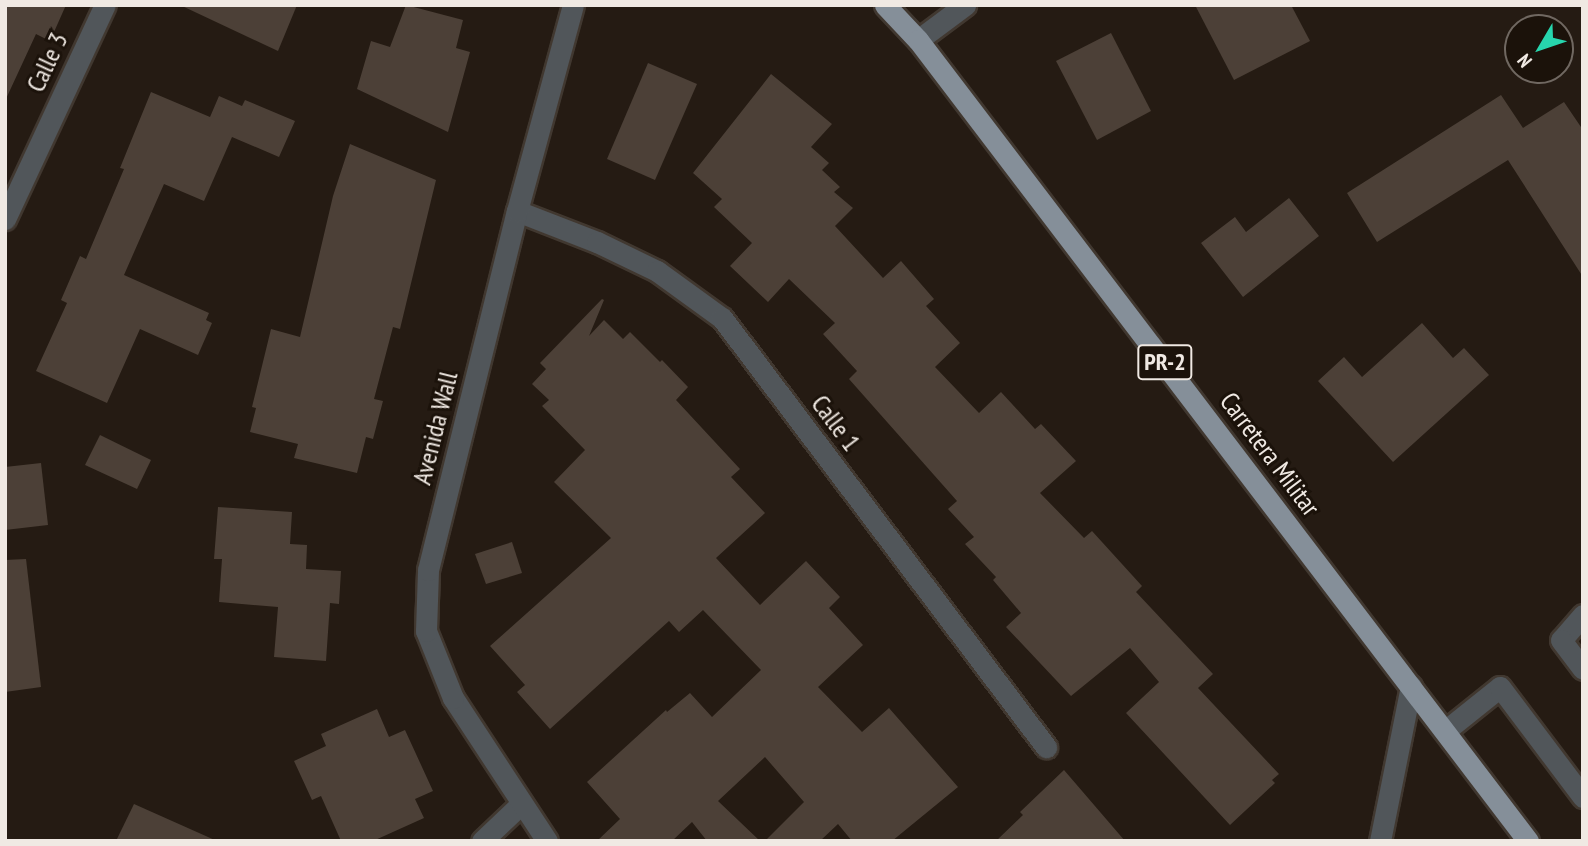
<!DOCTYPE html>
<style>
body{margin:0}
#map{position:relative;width:1588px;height:846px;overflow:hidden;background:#251b13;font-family:"PT Sans Narrow",sans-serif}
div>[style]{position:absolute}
.building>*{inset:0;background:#4c4037}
.roads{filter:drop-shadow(2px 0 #413830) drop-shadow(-2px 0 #413830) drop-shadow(0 2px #413830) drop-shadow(0 -2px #413830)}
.minor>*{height:21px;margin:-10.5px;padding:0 10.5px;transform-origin:10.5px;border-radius:10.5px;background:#51565a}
.major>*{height:21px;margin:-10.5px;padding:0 10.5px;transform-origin:10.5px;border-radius:10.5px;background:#858f99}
span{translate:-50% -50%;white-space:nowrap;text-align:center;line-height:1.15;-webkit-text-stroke:6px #1b120a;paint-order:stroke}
.shield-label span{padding:2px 5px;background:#1b120a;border:2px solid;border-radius:5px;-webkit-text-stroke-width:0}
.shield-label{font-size:24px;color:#f0e9e3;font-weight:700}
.street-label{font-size:26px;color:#f0e9e3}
.frame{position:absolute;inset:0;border:7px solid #f0e9e3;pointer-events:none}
.north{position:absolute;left:1504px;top:14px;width:70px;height:70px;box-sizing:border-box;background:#1b120a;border:2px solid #706861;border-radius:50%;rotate:231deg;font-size:19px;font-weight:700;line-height:28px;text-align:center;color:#f0e9e3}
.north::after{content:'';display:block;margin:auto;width:24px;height:32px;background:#27d5ad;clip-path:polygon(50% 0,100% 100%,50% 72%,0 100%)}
</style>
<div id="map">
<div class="building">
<i style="clip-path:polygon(5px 5px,66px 5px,50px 41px,36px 34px,5px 101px)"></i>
<i style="clip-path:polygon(180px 5px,297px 5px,278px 51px)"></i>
<i style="clip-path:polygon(406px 5px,463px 20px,456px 48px,470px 52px,448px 132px,357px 89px,371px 41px,390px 47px)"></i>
<i style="clip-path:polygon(1195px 5px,1291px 5px,1310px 41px,1234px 80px)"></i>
<i style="clip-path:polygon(1111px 33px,1151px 111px,1097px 140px,1056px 61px)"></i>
<i style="clip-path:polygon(648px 63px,697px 84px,655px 180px,607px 159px)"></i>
<i style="clip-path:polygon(771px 74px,832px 124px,811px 147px,829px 163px,822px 170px,840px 187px,834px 192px,853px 208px,835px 226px,883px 278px,901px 261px,934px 299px,926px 306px,960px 343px,935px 367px,979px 413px,1001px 392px,1035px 429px,1041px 424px,1076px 461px,1040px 493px,1084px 538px,1092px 531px,1142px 586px,1136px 592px,1213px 674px,1198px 688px,1279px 774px,1272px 780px,1275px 783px,1230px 825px,1126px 713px,1159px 682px,1130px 648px,1071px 696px,1006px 627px,1021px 613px,993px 580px,996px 577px,965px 544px,974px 537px,948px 509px,957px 501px,849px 379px,857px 371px,823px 334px,835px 323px,789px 279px,768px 302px,730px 266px,752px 243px,714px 207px,722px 199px,693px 173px)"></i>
<i style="clip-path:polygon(151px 92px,210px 117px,219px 96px,242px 106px,245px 100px,295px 121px,279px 157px,232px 137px,204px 201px,164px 184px,124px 275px,209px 313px,206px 320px,212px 323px,198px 355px,140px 329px,107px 403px,36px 371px,67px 303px,61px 300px,80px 256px,86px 259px,124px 169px,120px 168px)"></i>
<i style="clip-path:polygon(1501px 95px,1523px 128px,1564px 102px,1583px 130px,1583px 277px,1508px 160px,1377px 242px,1347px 193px)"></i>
<i style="clip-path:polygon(350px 144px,436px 180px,400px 329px,393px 327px,374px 399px,383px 401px,373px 439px,366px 437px,357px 473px,294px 458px,298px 444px,250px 432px,256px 408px,252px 407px,271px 329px,300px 337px,333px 196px)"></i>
<i style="clip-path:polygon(1289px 198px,1319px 236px,1243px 297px,1201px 243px,1235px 217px,1246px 232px)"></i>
<i style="clip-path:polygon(602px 299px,604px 300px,589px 336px,604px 320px,623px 339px,630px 332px,660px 362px,662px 360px,688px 387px,676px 400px,740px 469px,731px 477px,765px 513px,716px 558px,760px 605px,806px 561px,840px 597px,829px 608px,863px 645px,818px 687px,862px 732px,889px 708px,958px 787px,892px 841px,852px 841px,838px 824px,820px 841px,765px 841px,804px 802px,765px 757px,718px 801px,760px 841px,707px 841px,692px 822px,672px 841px,597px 841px,620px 819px,587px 782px,666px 710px,667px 712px,690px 693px,712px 717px,761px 670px,703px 610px,679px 632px,669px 621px,550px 729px,517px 692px,525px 685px,490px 646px,611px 538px,554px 482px,585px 450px,542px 406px,549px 400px,532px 384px,546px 369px,540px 363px)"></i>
<i style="clip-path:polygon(1422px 323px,1453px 358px,1464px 348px,1489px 375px,1393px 462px,1318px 381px,1344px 357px,1362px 377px)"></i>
<i style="clip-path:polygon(100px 435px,151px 460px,137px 489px,85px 465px)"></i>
<i style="clip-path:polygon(41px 463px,48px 525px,5px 530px,5px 467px)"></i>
<i style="clip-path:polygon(218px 507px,292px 512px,290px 544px,307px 545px,306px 569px,341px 571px,339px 604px,330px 603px,326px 661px,274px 657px,278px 607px,219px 602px,222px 559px,214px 559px)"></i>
<i style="clip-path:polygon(512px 542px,522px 573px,486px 584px,475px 554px)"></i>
<i style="clip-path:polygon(26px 559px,41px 687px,5px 692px,5px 560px)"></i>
<i style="clip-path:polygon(377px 709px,389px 737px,405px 730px,433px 791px,415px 799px,424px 818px,373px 841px,341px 841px,321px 796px,312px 800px,294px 761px,326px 746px,321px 734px)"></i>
<i style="clip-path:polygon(1064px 770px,1125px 841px,996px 841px,1023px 815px,1020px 812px)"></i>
<i style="clip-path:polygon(134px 804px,217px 841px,116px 841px)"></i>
</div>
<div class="roads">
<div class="minor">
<i style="left:918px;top:40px;width:59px;rotate:-36.7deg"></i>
<i style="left:517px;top:211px;width:86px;rotate:21.2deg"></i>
<i style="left:597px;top:242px;width:67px;rotate:25.8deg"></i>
<i style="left:657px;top:271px;width:80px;rotate:35.9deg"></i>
<i style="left:722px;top:318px;width:538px;rotate:52.94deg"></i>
<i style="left:5px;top:219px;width:236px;rotate:-65deg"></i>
<i style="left:1583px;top:615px;width:33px;rotate:131deg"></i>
<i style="left:1561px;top:640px;width:36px;rotate:53deg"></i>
<i style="left:1445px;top:731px;width:70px;rotate:-38.7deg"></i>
<i style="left:1500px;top:687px;width:138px;rotate:53deg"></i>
<i style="left:482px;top:841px;width:54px;rotate:-43.5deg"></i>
<i style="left:547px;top:841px;width:171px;rotate:-123.3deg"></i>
<i style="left:453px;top:698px;width:72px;rotate:-111.9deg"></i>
<i style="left:426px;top:631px;width:61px;rotate:-88.1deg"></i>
<i style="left:428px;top:570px;width:370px;rotate:-76.1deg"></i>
<i style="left:517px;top:211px;width:213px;rotate:-74.8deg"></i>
<i style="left:1380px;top:841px;width:158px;rotate:-78.7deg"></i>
</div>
<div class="major">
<i style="left:885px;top:5px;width:48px;rotate:46.7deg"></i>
<i style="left:918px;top:40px;width:1007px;rotate:52.71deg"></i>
</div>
</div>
<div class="shield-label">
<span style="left:1165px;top:362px">PR-2</span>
</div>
<div class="street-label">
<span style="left:47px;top:62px;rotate:-65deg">Calle 3</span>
<span style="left:836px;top:423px;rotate:53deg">Calle 1</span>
<span style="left:435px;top:428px;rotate:-76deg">Avenida Wall</span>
<span style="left:1270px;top:454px;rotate:53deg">Carretera Militar</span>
</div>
<div class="frame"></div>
<div class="north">N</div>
</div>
